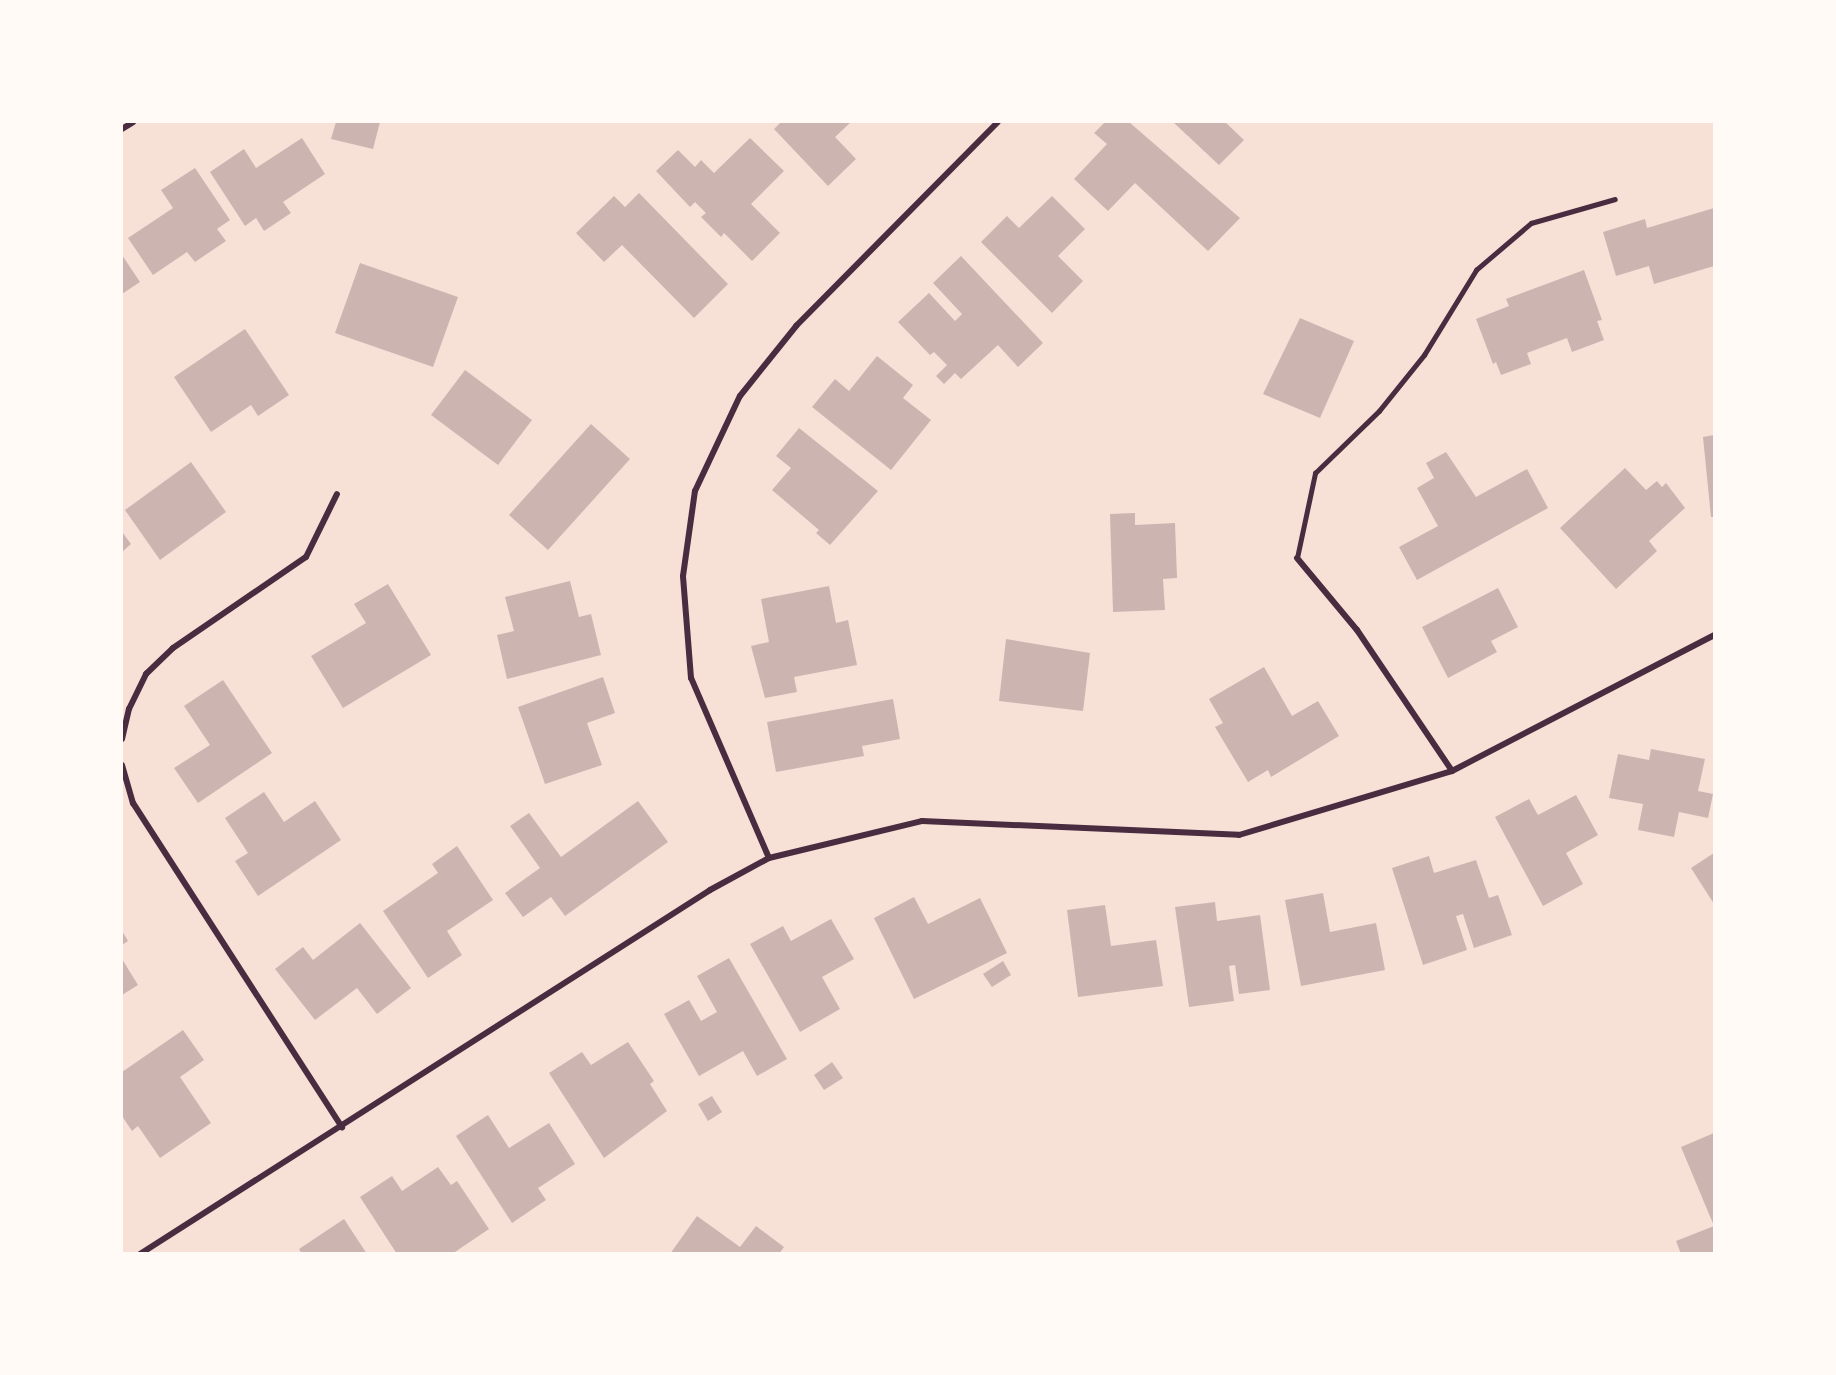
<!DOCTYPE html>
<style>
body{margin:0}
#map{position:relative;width:1836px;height:1375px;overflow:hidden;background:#f7e1d7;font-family:"Sofia Sans Condensed",sans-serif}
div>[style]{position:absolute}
.building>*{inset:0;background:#ccb4b1}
.service>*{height:4.5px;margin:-2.25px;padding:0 2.25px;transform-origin:2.25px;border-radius:2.25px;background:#4a2c40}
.minor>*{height:6px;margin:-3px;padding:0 3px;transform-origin:3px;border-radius:3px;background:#4a2c40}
span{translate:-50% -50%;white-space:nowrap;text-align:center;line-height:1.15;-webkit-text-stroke:6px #fffaf5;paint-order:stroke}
.frame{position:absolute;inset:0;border:123px solid #fffaf5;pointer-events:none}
</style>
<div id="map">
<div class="building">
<i style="clip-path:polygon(336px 122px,380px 122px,373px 149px,331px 139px)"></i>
<i style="clip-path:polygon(781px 122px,851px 122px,835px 137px,856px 159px,828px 186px,774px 129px)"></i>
<i style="clip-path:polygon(1105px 122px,1129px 122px,1240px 218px,1208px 251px,1135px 183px,1108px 211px,1074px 179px,1107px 144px,1094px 133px)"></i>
<i style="clip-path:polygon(1173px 122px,1225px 122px,1244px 140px,1219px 165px)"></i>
<i style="clip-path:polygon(302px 138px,325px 174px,283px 202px,291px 213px,264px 231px,256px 218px,245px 226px,210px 172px,244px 149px,256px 168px)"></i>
<i style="clip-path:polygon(750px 138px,784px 171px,751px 204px,780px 233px,752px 261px,724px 233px,721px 237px,701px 217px,706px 213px,695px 202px,690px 207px,656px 171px,678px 150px,695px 167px,701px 160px,714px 173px)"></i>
<i style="clip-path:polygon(195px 168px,230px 220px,217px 229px,226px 241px,195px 262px,187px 252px,153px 275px,128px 238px,173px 208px,161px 190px)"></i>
<i style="clip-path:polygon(639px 193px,728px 284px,694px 318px,622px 245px,604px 262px,576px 233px,614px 196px,625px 207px)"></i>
<i style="clip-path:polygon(1052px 196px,1085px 229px,1058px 256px,1083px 281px,1052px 313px,981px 242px,1007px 216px,1019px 228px)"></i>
<i style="clip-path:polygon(1714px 208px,1714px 266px,1654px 284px,1649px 266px,1616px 276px,1603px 232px,1645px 219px,1647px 228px)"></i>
<i style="clip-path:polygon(122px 255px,140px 282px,122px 294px)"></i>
<i style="clip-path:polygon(961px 256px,1043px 343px,1018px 367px,998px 345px,961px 379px,955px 373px,944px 384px,936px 376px,947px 365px,934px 352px,930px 355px,898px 322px,929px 293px,955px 321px,962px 314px,933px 283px)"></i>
<i style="clip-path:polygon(360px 263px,458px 297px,433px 367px,335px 333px)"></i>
<i style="clip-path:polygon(1584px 270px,1602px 320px,1597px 321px,1604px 340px,1572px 352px,1567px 338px,1527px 353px,1531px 364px,1501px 375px,1496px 362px,1493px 364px,1476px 319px,1509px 306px,1506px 299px)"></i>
<i style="clip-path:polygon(1300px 318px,1354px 341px,1320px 418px,1263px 394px)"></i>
<i style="clip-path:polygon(245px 329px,289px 395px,258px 416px,251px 405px,211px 432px,174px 377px)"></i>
<i style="clip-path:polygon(877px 356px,913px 385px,903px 398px,931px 420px,891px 470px,812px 407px,835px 379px,849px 391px)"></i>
<i style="clip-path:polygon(465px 370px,532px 420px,498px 465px,431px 415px)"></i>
<i style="clip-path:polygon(591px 424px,630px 459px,548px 550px,509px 515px)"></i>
<i style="clip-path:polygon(799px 428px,878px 491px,830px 545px,816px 533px,819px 530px,772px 490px,791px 468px,776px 456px)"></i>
<i style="clip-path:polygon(1714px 435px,1714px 517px,1711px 517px,1703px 437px)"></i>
<i style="clip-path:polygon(1446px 452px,1476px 497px,1527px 469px,1548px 508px,1417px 580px,1399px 547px,1438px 526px,1417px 488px,1434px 478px,1426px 463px)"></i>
<i style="clip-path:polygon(191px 462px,226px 512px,160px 560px,125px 510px)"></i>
<i style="clip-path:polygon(1625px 468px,1646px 490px,1657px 481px,1662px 487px,1666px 483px,1685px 508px,1649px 541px,1657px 551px,1616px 589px,1560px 528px)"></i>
<i style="clip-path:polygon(1135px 513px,1135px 525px,1175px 523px,1177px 578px,1163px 579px,1165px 610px,1113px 612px,1110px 514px)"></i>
<i style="clip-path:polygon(122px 532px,131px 544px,122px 552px)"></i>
<i style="clip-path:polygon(570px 581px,579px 617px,591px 614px,601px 655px,507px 679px,497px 635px,514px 631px,505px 597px)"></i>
<i style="clip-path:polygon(388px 584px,431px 655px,343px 708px,311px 656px,366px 623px,354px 604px)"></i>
<i style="clip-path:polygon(829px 586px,836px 623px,848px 620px,857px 665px,794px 677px,797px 692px,765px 698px,751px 646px,769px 642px,761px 599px)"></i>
<i style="clip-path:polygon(1498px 588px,1518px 627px,1491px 641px,1497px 652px,1448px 678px,1422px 627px)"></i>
<i style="clip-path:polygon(1006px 639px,1090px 653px,1083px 711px,999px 701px)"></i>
<i style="clip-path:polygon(1264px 667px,1292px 716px,1318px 701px,1339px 736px,1271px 777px,1268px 770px,1248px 782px,1215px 727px,1223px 723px,1209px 699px)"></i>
<i style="clip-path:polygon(603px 677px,615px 713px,587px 723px,602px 765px,545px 784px,518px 707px)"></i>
<i style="clip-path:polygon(223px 680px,272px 753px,198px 803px,174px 768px,210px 745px,184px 706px)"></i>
<i style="clip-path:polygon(893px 699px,900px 739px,862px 746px,864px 756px,776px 772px,767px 722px)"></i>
<i style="clip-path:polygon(1651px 749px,1705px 759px,1698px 791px,1713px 794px,1708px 818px,1679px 812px,1674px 837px,1638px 830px,1643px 804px,1609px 798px,1618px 754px,1649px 760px)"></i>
<i style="clip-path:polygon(264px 792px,284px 822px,315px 801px,341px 840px,258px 896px,235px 861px,248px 853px,225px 818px)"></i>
<i style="clip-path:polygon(1576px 795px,1598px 835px,1566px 853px,1583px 884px,1543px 906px,1495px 817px,1529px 799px,1538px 815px)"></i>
<i style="clip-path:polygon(638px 801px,668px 842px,565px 916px,551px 897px,523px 917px,505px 893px,540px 868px,510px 826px,529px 813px,561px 857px)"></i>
<i style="clip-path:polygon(457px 846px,493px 900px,447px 931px,462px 955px,428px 978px,383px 911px,438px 873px,432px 864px)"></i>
<i style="clip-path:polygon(1714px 853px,1714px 904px,1691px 868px)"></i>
<i style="clip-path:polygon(1429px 856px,1434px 873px,1476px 860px,1489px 898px,1498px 895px,1512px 935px,1474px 948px,1463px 914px,1456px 916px,1467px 950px,1423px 965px,1392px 868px)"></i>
<i style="clip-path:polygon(1323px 893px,1330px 932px,1376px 923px,1385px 970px,1301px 986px,1285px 900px)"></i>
<i style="clip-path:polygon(914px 897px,928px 924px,980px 898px,1007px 953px,914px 999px,874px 918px)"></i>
<i style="clip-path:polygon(1215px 902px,1217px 921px,1260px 915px,1270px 990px,1239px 994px,1235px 965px,1229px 966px,1234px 1001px,1189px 1007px,1175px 907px)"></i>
<i style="clip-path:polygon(1105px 905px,1111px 946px,1156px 940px,1163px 986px,1078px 997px,1067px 910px)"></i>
<i style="clip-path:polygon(831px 919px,854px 959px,822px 977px,840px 1009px,800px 1032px,750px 944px,783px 926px,791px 941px)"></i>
<i style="clip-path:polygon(360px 923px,411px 988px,377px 1014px,357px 988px,315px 1020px,275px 969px,303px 947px,313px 960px)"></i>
<i style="clip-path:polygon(122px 931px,128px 941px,122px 945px)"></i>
<i style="clip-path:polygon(729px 958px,787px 1059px,757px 1076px,743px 1051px,699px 1076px,664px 1014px,689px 1000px,701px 1021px,717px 1012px,697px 976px)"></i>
<i style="clip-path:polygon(122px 959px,138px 985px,122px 995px)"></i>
<i style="clip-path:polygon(1003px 961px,1011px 975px,992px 987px,983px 974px)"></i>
<i style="clip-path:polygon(183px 1030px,204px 1060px,180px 1077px,211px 1123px,160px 1158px,138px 1126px,132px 1131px,122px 1116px,122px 1072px)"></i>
<i style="clip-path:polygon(628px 1042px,654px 1081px,650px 1084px,667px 1111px,604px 1158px,549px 1073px,582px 1052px,591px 1065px)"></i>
<i style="clip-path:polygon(832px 1062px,843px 1078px,824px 1090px,814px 1075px)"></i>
<i style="clip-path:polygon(712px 1096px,722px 1112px,708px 1121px,698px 1104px)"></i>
<i style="clip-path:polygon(488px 1115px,509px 1148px,549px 1123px,575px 1164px,538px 1188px,546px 1200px,512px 1223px,456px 1136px)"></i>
<i style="clip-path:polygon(1714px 1133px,1714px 1254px,1681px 1254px,1676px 1241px,1714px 1226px,1681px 1147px)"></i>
<i style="clip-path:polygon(438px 1167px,451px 1185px,457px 1181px,489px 1229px,452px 1254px,397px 1254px,360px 1197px,392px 1176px,402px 1191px)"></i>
<i style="clip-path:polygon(697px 1216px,740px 1247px,756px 1226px,784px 1247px,779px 1254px,670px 1254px)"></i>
<i style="clip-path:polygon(344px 1219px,367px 1254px,302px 1254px,299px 1249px)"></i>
</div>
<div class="service">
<i style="left:1297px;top:558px;width:87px;rotate:-78deg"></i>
<i style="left:1315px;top:473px;width:89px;rotate:-44.1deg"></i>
<i style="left:1379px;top:411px;width:72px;rotate:-51.2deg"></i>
<i style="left:1424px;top:355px;width:100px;rotate:-58.5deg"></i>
<i style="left:1476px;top:270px;width:72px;rotate:-40.5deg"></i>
<i style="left:1531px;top:223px;width:87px;rotate:-15.9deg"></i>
</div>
<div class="minor">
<i style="left:122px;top:129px;width:13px;rotate:-32deg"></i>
<i style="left:1297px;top:558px;width:94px;rotate:50.2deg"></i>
<i style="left:1357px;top:630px;width:170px;rotate:56deg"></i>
<i style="left:122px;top:739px;width:31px;rotate:-77deg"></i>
<i style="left:129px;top:709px;width:39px;rotate:-64deg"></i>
<i style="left:146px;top:674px;width:37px;rotate:-44deg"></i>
<i style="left:173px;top:648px;width:161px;rotate:-34.4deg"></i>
<i style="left:306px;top:557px;width:70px;rotate:-63.8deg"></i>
<i style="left:122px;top:765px;width:40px;rotate:74deg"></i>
<i style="left:133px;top:803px;width:386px;rotate:57.2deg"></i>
<i style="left:769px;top:858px;width:196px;rotate:-113.4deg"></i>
<i style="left:691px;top:678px;width:102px;rotate:-94.5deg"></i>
<i style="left:683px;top:576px;width:86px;rotate:-82deg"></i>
<i style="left:695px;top:491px;width:105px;rotate:-64.7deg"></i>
<i style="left:740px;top:396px;width:90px;rotate:-51.3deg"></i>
<i style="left:796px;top:326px;width:287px;rotate:-45.3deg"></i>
<i style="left:140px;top:1254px;width:676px;rotate:-32.56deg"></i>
<i style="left:710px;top:890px;width:67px;rotate:-28.5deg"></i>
<i style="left:769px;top:858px;width:157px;rotate:-13.6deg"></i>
<i style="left:922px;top:821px;width:317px;rotate:2.5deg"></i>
<i style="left:1239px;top:835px;width:222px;rotate:-16.7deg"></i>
<i style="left:1452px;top:771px;width:295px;rotate:-27.4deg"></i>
</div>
<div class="frame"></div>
</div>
